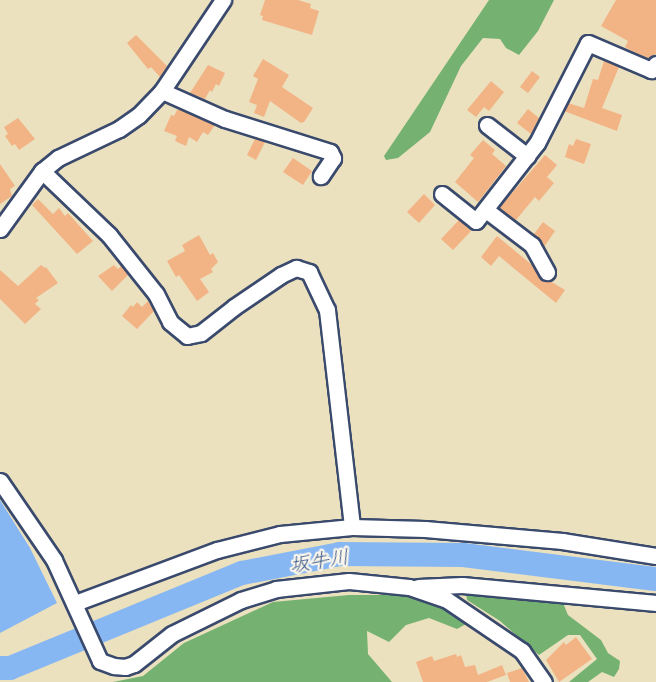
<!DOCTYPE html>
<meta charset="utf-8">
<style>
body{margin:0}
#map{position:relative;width:656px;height:682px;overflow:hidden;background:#ece1bf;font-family:Mali,"Klee One",sans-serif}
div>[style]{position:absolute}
.forest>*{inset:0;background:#75b272}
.water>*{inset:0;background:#87b7f3}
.river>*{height:24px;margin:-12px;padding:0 12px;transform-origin:12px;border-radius:12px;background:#87b7f3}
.building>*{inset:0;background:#f2b385}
.roads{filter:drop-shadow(2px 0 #3a4a6d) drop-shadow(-2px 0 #3a4a6d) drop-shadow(0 2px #3a4a6d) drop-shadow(0 -2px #3a4a6d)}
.minor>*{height:15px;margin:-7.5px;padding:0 7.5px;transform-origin:7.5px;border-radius:7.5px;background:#fff}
span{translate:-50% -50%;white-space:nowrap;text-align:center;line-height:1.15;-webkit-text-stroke:4.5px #fbf7ec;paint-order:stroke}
.water-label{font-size:20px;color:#3b588b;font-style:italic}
</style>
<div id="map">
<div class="forest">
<i style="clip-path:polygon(489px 0,554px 0,538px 31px,519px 55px,506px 48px,500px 39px,483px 38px,461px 66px,430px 132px,398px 158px,386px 160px,384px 156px)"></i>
<i style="clip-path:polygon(466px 593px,557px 600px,563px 603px,568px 615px,601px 640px,608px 653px,620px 661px,619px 669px,614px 677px,602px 672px,588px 682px,569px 682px,597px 659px,580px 635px,568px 635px,539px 655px,500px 621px,467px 600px)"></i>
<i style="clip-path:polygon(349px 595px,400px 595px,439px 606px,466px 624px,457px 629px,429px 618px,406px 625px,389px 642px,367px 631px,368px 654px,392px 682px,113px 682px,143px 676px,184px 643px,273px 602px)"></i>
</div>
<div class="water">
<i style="clip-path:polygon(0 500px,30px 548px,57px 603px,0 633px)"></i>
</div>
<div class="river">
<i style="left:0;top:668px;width:10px"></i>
<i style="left:10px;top:668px;width:251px;rotate:-22.3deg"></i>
<i style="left:242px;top:573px;width:100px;rotate:-11deg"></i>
<i style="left:340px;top:554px;width:123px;rotate:0.5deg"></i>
<i style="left:463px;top:555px;width:194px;rotate:7.1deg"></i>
</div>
<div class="building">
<i style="clip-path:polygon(265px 0,298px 0,311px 4px,310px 8px,319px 11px,312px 35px,262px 20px,263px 16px,260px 15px)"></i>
<i style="clip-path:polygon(616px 0,656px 0,656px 54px,648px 58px,634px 52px,625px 47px,628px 41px,601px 26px)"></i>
<i style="clip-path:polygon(136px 35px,167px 66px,160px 77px,151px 67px,148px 69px,127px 43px)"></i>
<i style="clip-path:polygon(263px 59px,289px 75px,282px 87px,313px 108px,304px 122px,301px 123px,270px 101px,264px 117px,254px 113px,257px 105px,249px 102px,258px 79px,253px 76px)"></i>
<i style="clip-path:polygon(604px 61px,619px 67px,602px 108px,622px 115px,617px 131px,564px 111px,568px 103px,584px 108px,593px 79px,598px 80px)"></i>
<i style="clip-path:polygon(208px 65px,225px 73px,219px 86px,216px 84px,212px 92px,210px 90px,205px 99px,190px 93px)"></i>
<i style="clip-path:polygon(532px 71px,540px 77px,528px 93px,520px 87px)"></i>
<i style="clip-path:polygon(491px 81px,504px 92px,489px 111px,484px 107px,476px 117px,467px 110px)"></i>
<i style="clip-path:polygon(528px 109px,539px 118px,531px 134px,517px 123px)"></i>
<i style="clip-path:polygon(177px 110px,182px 110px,215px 125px,208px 135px,203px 132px,197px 142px,189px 137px,186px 146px,175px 141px,177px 136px,164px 131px,171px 115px,174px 116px)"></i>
<i style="clip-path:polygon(18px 118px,35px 139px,19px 150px,15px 144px,12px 146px,5px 136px,8px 134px,4px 127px)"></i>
<i style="clip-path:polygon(255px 139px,265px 142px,256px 160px,247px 155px)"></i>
<i style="clip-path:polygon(576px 139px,591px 144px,584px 164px,565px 157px,569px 144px,573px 146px)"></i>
<i style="clip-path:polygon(483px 140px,495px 150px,492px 154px,506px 166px,478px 202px,455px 182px,474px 158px,470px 155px)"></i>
<i style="clip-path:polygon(545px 155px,557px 165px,547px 177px,554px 183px,539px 201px,535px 197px,516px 220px,499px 208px)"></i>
<i style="clip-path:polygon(293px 158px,312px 171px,303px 185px,283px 172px)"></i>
<i style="clip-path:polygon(0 164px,15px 186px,10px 189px,12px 196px,0 204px)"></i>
<i style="clip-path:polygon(424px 194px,435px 205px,419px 223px,407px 212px)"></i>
<i style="clip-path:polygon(38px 199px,53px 214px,59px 208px,65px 216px,68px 213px,93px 241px,77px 254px,32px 205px)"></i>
<i style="clip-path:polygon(459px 220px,471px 231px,453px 250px,441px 239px)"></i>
<i style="clip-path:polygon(543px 222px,555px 231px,544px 247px,534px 234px)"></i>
<i style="clip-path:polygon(199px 235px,210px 255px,213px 253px,218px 262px,211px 269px,213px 272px,200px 279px,209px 292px,197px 301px,179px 275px,176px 277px,167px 261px,185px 251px,182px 245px)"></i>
<i style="clip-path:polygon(497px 236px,532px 265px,542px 280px,550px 281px,565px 290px,556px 303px,499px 256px,491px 266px,481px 257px)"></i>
<i style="clip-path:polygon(41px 265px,45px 268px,46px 267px,58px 283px,36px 298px,39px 300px,35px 304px,41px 309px,25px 324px,0 299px,0 270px,18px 286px)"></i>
<i style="clip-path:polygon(114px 265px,118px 269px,121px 266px,128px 275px,112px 291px,98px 276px)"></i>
<i style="clip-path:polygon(148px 301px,154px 311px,137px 329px,122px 316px,131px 305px,133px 307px,137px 302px,142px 307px)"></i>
<i style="clip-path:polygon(576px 637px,592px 659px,559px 682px,546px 660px,564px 642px,566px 645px)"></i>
<i style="clip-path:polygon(456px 654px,457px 657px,461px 655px,465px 667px,475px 665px,478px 675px,502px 665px,506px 675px,487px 682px,423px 682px,416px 662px,432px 656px,434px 661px)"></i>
<i style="clip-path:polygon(522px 668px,529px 682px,510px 682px,507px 673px)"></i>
</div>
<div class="roads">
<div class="minor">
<i style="left:162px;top:91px;width:69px;rotate:24deg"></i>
<i style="left:225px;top:119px;width:110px;rotate:17.4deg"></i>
<i style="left:330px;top:152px;width:7px;rotate:63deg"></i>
<i style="left:333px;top:158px;width:22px;rotate:124deg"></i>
<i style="left:487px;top:125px;width:51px;rotate:37.8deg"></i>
<i style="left:42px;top:171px;width:93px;rotate:43.7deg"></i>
<i style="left:109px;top:235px;width:75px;rotate:51.5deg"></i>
<i style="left:156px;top:294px;width:31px;rotate:63deg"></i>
<i style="left:170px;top:322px;width:22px;rotate:39deg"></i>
<i style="left:187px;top:336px;width:14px;rotate:-12deg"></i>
<i style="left:201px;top:333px;width:42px;rotate:-38.2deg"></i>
<i style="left:234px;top:307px;width:57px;rotate:-34.2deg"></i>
<i style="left:281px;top:275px;width:17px;rotate:-25deg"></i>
<i style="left:296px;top:268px;width:14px;rotate:17deg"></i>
<i style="left:309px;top:272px;width:42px;rotate:64.7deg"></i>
<i style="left:327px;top:310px;width:218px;rotate:83.4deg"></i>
<i style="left:442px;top:194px;width:43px;rotate:38.5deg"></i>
<i style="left:476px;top:221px;width:99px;rotate:-52deg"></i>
<i style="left:537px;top:143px;width:112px;rotate:-63deg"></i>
<i style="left:588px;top:43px;width:69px;rotate:23.2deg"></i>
<i style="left:651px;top:70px;width:8px;rotate:-50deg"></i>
<i style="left:486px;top:210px;width:58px;rotate:37.3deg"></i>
<i style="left:532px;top:245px;width:31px;rotate:61deg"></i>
<i style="left:0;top:229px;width:72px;rotate:-54.1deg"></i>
<i style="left:42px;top:171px;width:21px;rotate:-39deg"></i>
<i style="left:58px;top:158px;width:68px;rotate:-25.4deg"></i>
<i style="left:119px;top:129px;width:24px;rotate:-35deg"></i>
<i style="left:139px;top:115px;width:33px;rotate:-46deg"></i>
<i style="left:162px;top:91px;width:110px;rotate:-56.2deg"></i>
<i style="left:0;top:481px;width:96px;rotate:55.6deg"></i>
<i style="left:54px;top:560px;width:111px;rotate:65.5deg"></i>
<i style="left:100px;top:661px;width:15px;rotate:20deg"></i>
<i style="left:114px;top:666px;width:11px;rotate:5deg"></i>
<i style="left:125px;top:667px;width:9px;rotate:-18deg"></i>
<i style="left:134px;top:664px;width:48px;rotate:-38.3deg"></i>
<i style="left:172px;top:634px;width:77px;rotate:-26.2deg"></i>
<i style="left:241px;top:600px;width:37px;rotate:-17deg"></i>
<i style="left:276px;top:589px;width:73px;rotate:-6.3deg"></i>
<i style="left:349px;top:581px;width:60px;rotate:5.7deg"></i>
<i style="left:409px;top:587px;width:40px;rotate:18.9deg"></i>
<i style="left:447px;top:600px;width:91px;rotate:34.2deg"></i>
<i style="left:522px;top:651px;width:38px;rotate:55deg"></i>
<i style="left:418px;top:587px;width:44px;rotate:-2.6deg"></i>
<i style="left:462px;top:585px;width:195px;rotate:5.3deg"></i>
<i style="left:75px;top:603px;width:152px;rotate:-20.5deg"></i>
<i style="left:217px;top:550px;width:65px;rotate:-14.3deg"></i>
<i style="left:280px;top:534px;width:72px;rotate:-5.6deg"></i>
<i style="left:352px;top:527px;width:73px;rotate:1.6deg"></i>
<i style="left:425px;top:529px;width:138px;rotate:5deg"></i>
<i style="left:562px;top:541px;width:95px;rotate:9.1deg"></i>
</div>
</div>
<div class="water-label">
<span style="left:319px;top:560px;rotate:-9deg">坂牛川</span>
</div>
</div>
